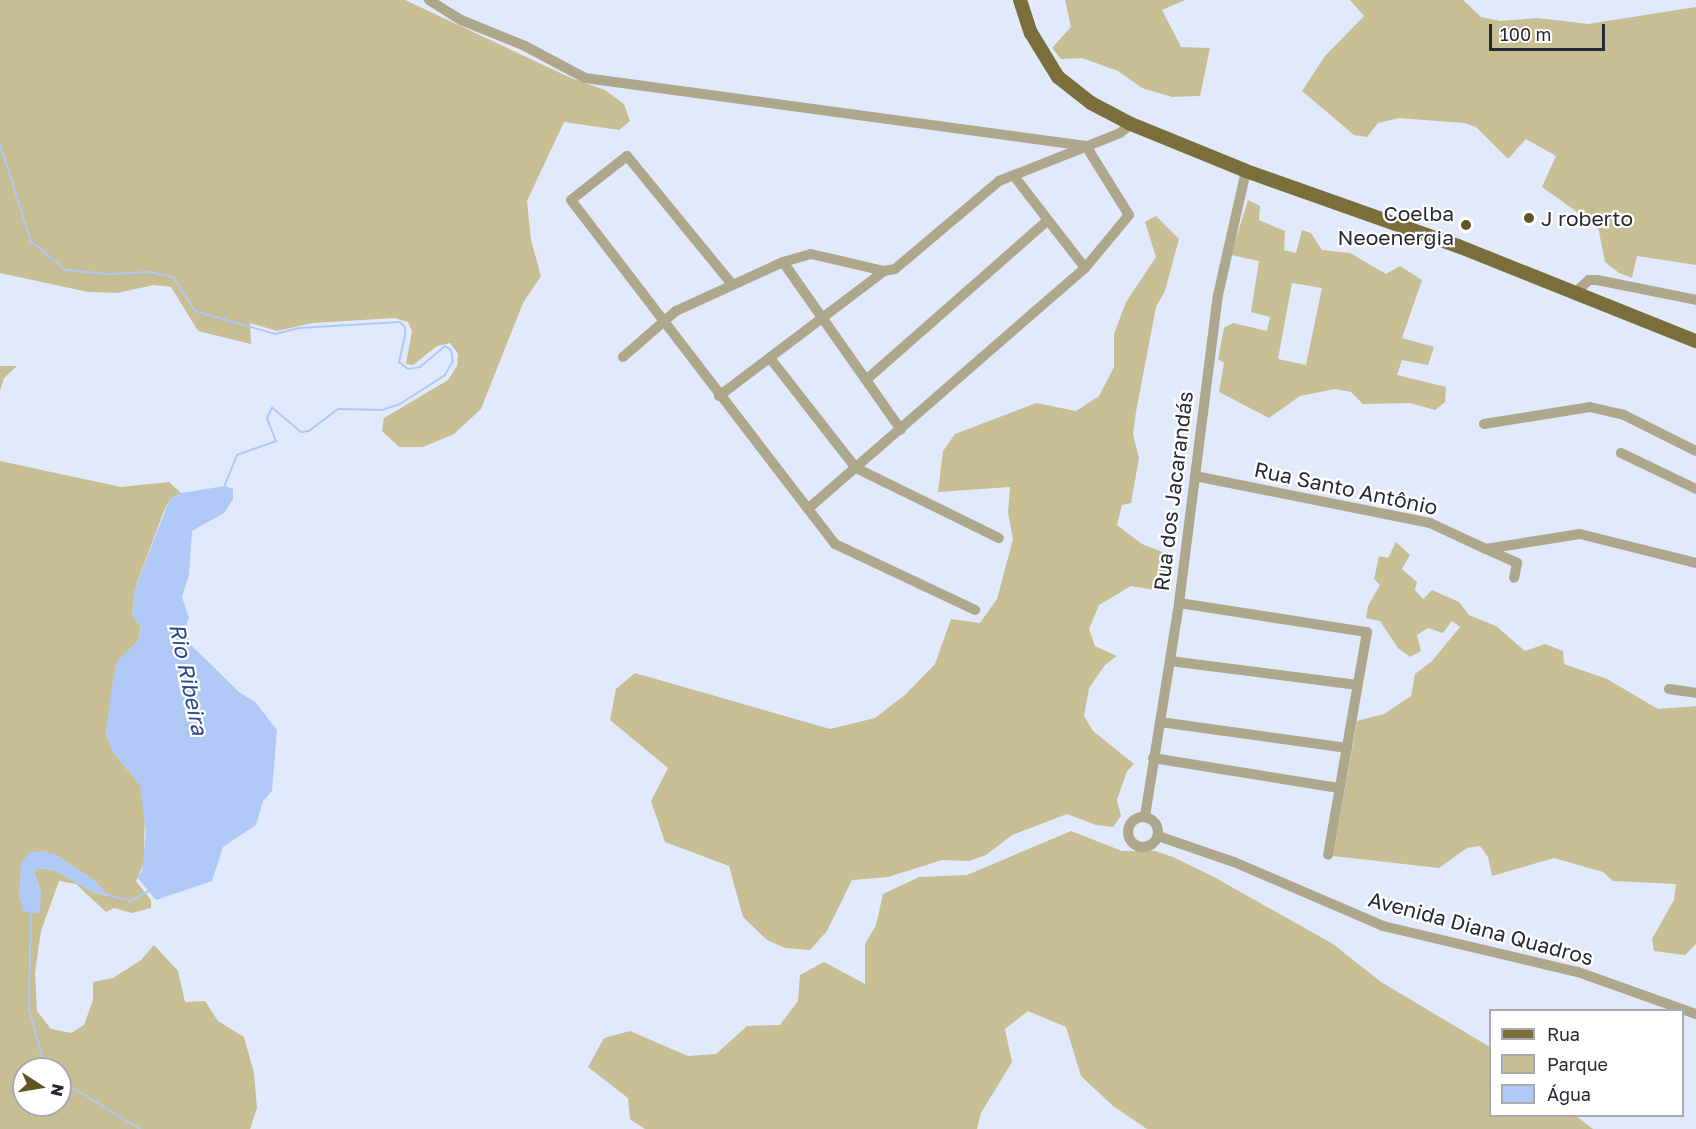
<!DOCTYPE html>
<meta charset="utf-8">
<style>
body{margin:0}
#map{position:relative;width:1696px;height:1129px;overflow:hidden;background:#e1eafc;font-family:"Golos Text",sans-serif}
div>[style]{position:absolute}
.green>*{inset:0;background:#c7be93}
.water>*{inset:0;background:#b0c8f5}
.stream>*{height:2px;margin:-1px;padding:0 1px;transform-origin:1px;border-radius:1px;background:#b0c8f5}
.minor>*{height:10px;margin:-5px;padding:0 5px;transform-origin:5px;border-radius:5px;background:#ada78b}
.minor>.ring{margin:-5px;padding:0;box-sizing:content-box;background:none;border:10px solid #ada78b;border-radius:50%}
.major>*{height:14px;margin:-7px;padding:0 7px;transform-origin:7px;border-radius:7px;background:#7a6e3a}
.dots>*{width:16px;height:16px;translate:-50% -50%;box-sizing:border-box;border:3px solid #fff;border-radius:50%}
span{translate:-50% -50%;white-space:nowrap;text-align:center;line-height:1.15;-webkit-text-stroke:4.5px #fff;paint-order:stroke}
.poi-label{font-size:21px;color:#262b33}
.right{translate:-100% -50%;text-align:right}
.left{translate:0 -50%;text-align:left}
.street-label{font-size:21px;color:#262b33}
.water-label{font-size:22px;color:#27488a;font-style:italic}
.legend{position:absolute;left:1489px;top:1009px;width:195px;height:108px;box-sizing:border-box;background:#fff;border:2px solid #a8aaad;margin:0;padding:8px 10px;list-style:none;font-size:18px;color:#262b33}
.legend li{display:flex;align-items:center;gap:12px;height:30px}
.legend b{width:30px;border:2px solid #a8aaad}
.north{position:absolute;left:12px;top:1057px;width:60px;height:60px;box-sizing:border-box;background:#fff;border:2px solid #a8aaad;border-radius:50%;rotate:102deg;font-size:16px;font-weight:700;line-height:24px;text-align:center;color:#262b33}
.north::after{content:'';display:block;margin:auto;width:21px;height:27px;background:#615622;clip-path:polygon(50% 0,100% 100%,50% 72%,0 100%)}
.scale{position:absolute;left:1489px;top:24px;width:116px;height:27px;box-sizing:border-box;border:3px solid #262b33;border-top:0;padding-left:8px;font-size:18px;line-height:21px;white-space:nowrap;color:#262b33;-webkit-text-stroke:4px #fff;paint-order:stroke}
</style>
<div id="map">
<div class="green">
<i style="clip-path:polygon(0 0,405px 0,571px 78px,605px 90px,624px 104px,630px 121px,619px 130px,564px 122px,527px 201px,531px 240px,541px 276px,523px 303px,481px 409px,454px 434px,423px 447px,399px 447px,382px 431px,384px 418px,448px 380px,457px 366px,458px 354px,450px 343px,437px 346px,413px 365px,406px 364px,412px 331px,408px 322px,395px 318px,313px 323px,277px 331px,250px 323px,251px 344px,198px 331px,171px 287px,154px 285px,117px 293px,88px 292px,0 273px)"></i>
<i style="clip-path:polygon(1065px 0,1185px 0,1162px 10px,1181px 47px,1210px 48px,1200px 96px,1172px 97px,1142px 88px,1118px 71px,1082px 58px,1061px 59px,1052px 48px,1071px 27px)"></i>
<i style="clip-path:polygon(1350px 0,1463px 0,1481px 17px,1500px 21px,1538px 18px,1588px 24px,1696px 7px,1696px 265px,1637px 256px,1632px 278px,1619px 273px,1605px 262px,1598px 227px,1542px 187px,1556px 156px,1526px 139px,1508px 159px,1476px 127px,1464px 123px,1399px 118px,1378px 123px,1367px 137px,1354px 135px,1302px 91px,1325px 56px,1364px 16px)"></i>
<i style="clip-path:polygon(evenodd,1248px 200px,1260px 206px,1259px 220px,1285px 231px,1284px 250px,1296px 253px,1302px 230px,1311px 233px,1322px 250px,1350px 253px,1386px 274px,1400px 266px,1422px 280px,1402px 338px,1434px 347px,1428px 365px,1402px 360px,1397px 375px,1446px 387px,1445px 402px,1435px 410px,1410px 403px,1363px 404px,1351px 392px,1335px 389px,1300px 396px,1269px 418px,1219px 392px,1224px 363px,1218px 359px,1224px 328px,1233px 323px,1267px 331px,1270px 317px,1251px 312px,1259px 261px,1231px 255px,1248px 200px,1292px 283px,1322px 288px,1306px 365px,1278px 359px,1292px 283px)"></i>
<i style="clip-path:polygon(1156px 216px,1179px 239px,1165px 291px,1156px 307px,1136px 412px,1133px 434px,1139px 458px,1131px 503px,1122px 505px,1117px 525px,1142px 544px,1173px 556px,1166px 592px,1131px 586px,1099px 605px,1089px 629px,1095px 646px,1117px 656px,1105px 665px,1089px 688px,1084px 716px,1093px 731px,1134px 764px,1127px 771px,1117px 800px,1121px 816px,1113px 827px,1096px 825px,1067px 814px,1012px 835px,986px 855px,969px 861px,942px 860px,888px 877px,852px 880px,827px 931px,810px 950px,785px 948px,767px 940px,743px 917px,729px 866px,665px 842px,651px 801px,668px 768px,610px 720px,616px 689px,635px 673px,830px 729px,875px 718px,906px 694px,935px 664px,951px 619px,980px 623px,997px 599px,1013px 539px,1008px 513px,1010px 487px,938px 492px,943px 451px,955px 434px,1036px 403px,1076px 411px,1099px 396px,1114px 367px,1114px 334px,1126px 302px,1156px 257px,1145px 222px)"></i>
<i style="clip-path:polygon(0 366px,17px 366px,4px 378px,0 391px)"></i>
<i style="clip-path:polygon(evenodd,0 461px,121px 487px,169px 482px,181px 493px,170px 499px,164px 511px,135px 588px,132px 616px,141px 627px,138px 641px,117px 662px,106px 734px,113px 752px,140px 785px,145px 802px,144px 863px,136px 881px,151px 900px,151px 908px,132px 913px,114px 908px,106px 912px,76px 884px,59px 881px,41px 931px,35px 973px,37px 1011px,51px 1029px,71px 1033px,84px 1025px,93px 1000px,93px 982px,113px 978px,141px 960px,154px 945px,178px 971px,185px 1002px,205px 1001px,218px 1021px,244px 1037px,254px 1073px,257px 1108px,250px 1129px,0 1129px,0 461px,42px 851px,56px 855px,94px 880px,108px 896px,93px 892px,54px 870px,39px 868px,34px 872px,41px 893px,24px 912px,19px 894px,42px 851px,0 461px,24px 1069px,60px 1069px,60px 1105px,24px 1105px,24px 1069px)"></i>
<i style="clip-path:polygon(1396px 542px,1410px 555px,1402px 569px,1417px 582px,1415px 590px,1423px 599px,1432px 590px,1459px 602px,1469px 615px,1496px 626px,1525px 651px,1545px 644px,1563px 651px,1564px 664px,1607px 679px,1658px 709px,1696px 706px,1696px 944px,1685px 955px,1654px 951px,1652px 939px,1674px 900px,1676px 884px,1613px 881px,1603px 872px,1554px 858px,1492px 876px,1488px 857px,1480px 846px,1467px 848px,1439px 868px,1333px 856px,1357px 721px,1384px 714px,1411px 696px,1415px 674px,1432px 661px,1460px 627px,1452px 621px,1443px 633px,1428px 628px,1417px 635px,1421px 651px,1410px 657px,1398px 648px,1380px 621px,1366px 618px,1368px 606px,1380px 585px,1374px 579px,1379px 556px,1388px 558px)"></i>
<i style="clip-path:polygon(1071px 831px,1122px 851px,1155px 851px,1173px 857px,1214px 877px,1333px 944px,1381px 982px,1490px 1047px,1490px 1116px,1576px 1116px,1593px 1129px,1147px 1129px,1113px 1106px,1081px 1076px,1066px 1027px,1028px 1011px,1005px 1029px,1012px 1062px,981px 1113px,977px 1129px,645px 1129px,630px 1119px,628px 1098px,588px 1067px,604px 1038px,630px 1031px,688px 1056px,716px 1054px,747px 1026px,780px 1025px,798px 1001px,800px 975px,824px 962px,865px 984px,865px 944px,876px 925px,883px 894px,919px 877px,967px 875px)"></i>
</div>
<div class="water">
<i style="clip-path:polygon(225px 486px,233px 489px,233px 499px,224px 513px,192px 531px,189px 575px,182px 597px,189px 618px,185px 628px,190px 644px,239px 692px,255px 702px,277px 730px,272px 791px,263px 801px,256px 825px,223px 847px,212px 881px,156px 900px,137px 877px,142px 872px,146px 833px,140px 785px,113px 752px,106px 734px,112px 685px,117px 661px,138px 641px,141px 627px,132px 616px,135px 588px,170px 499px,181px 493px)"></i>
<i style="clip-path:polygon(42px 851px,56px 855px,94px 880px,109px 896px,93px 892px,54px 870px,39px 868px,34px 872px,41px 893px,40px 913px,23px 912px,19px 894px,21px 863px,30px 852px)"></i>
</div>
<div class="stream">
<i style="left:0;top:144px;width:102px;rotate:72.3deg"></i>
<i style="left:31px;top:241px;width:45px;rotate:40.5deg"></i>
<i style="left:65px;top:270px;width:43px;rotate:5.3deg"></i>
<i style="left:108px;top:274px;width:41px;rotate:-2.8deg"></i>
<i style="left:149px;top:272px;width:25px;rotate:12deg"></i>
<i style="left:173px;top:277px;width:40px;rotate:57.1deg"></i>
<i style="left:195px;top:311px;width:83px;rotate:16deg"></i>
<i style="left:275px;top:334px;width:25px;rotate:-14deg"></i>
<i style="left:299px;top:328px;width:101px;rotate:-3.4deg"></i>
<i style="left:400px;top:322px;width:7px;rotate:45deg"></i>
<i style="left:405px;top:327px;width:9px;rotate:90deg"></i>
<i style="left:405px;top:336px;width:27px;rotate:103deg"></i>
<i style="left:399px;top:362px;width:11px;rotate:38deg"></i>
<i style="left:408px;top:369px;width:12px;rotate:-9deg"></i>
<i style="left:420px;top:367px;width:33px;rotate:-40deg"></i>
<i style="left:445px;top:346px;width:7px;rotate:34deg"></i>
<i style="left:451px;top:350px;width:11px;rotate:80deg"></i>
<i style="left:453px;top:361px;width:16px;rotate:120deg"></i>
<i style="left:445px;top:375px;width:54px;rotate:147.2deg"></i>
<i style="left:400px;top:404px;width:19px;rotate:162deg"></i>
<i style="left:382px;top:410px;width:44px;rotate:-178.7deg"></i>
<i style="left:338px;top:409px;width:36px;rotate:143deg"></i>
<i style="left:309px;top:431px;width:8px;rotate:173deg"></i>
<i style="left:301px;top:432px;width:38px;rotate:-140deg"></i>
<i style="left:272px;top:408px;width:11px;rotate:117deg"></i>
<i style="left:267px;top:418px;width:25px;rotate:69deg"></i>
<i style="left:276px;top:441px;width:41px;rotate:160.3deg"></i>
<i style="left:237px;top:455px;width:35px;rotate:112deg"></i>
<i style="left:108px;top:895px;width:23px;rotate:15deg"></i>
<i style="left:130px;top:901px;width:21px;rotate:-28deg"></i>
<i style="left:31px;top:910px;width:99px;rotate:91.2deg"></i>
<i style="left:29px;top:1009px;width:57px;rotate:74.7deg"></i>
<i style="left:44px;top:1064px;width:7px;rotate:45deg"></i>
<i style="left:60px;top:1080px;width:94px;rotate:31.5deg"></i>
</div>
<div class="minor">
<i style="left:429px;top:0;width:38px;rotate:32deg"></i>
<i style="left:461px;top:20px;width:69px;rotate:22.1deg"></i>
<i style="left:525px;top:46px;width:68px;rotate:28.1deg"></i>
<i style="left:585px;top:78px;width:506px;rotate:7.73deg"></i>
<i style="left:1086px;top:146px;width:81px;rotate:58.1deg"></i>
<i style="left:1129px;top:215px;width:69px;rotate:129.7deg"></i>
<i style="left:1085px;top:268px;width:367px;rotate:139deg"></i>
<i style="left:1014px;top:176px;width:116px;rotate:52.3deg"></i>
<i style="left:783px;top:262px;width:205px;rotate:54.9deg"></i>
<i style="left:731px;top:283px;width:164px;rotate:-129.3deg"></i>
<i style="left:627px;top:156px;width:71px;rotate:141.8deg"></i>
<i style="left:571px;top:200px;width:434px;rotate:52.5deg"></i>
<i style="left:835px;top:544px;width:155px;rotate:25.2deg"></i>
<i style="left:1576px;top:292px;width:18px;rotate:-43deg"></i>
<i style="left:1589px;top:280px;width:8px"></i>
<i style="left:1597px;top:280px;width:101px;rotate:11.4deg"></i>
<i style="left:623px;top:357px;width:70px;rotate:-41deg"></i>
<i style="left:676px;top:311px;width:118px;rotate:-24.6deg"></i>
<i style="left:783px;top:262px;width:29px;rotate:-16deg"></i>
<i style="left:811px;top:254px;width:75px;rotate:13.1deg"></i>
<i style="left:884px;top:271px;width:11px;rotate:-10deg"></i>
<i style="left:895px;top:269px;width:136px;rotate:-40.2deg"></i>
<i style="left:999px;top:181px;width:130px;rotate:-21.6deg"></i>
<i style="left:1120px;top:133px;width:14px;rotate:-39deg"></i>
<i style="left:770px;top:358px;width:140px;rotate:52deg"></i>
<i style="left:856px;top:468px;width:159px;rotate:26.1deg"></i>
<i style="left:866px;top:380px;width:242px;rotate:-41.3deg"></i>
<i style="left:719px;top:396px;width:207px;rotate:-37.1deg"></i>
<i style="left:1484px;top:424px;width:107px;rotate:-9.1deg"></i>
<i style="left:1590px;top:407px;width:35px;rotate:13deg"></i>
<i style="left:1624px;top:415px;width:80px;rotate:26.6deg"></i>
<i style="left:1621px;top:453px;width:83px;rotate:25.6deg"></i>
<i style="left:1195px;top:476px;width:240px;rotate:11.3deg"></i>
<i style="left:1430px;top:523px;width:62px;rotate:24.9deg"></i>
<i style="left:1486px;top:549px;width:95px;rotate:-9.1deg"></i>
<i style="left:1580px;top:534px;width:120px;rotate:14deg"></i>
<i style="left:1486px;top:549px;width:34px;rotate:24deg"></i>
<i style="left:1517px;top:563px;width:15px;rotate:101deg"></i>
<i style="left:1179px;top:603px;width:190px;rotate:8.8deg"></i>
<i style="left:1367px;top:632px;width:226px;rotate:99.9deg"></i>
<i style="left:1170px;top:661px;width:189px;rotate:7.3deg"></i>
<i style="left:1669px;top:689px;width:27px;rotate:8deg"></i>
<i style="left:1160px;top:722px;width:189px;rotate:7.9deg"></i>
<i style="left:1153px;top:758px;width:188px;rotate:9.2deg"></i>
<i style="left:1145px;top:816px;width:216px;rotate:-80.9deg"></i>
<i style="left:1179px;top:603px;width:310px;rotate:-82.8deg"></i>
<i style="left:1218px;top:295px;width:127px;rotate:-77.3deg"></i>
<i class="ring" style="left:1128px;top:817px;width:20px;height:20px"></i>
<i style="left:1158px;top:836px;width:80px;rotate:18.9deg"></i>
<i style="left:1234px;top:862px;width:162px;rotate:23.2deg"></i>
<i style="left:1383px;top:926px;width:200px;rotate:13.3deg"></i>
<i style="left:1578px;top:972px;width:125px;rotate:19.6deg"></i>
</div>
<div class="major">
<i style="left:1020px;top:0;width:35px;rotate:72deg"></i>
<i style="left:1031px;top:33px;width:52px;rotate:58.5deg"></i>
<i style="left:1058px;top:77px;width:42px;rotate:38.2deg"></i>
<i style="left:1091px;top:103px;width:45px;rotate:27.7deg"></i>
<i style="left:1131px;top:124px;width:124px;rotate:22.2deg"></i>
<i style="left:1246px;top:171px;width:225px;rotate:19.5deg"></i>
<i style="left:1458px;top:246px;width:256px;rotate:21.8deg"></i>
</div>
<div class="dots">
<i style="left:1529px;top:218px;background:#615622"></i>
<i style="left:1466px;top:225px;background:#615622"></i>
</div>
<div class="poi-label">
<span class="right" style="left:1454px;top:225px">Coelba<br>Neoenergia</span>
<span class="left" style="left:1541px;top:218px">J roberto</span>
</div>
<div class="street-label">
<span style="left:1346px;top:488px;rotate:12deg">Rua Santo Antônio</span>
<span style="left:1173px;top:491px;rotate:-83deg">Rua dos Jacarandás</span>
<span style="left:1481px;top:928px;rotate:15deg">Avenida Diana Quadros</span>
</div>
<div class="water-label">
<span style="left:189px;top:679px;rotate:78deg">Rio Ribeira</span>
</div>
<ul class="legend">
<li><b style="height:8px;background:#7a6e3a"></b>Rua</li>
<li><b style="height:16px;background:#c7be93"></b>Parque</li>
<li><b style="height:16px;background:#b0c8f5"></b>Água</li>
</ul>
<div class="north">N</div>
<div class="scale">100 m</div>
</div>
